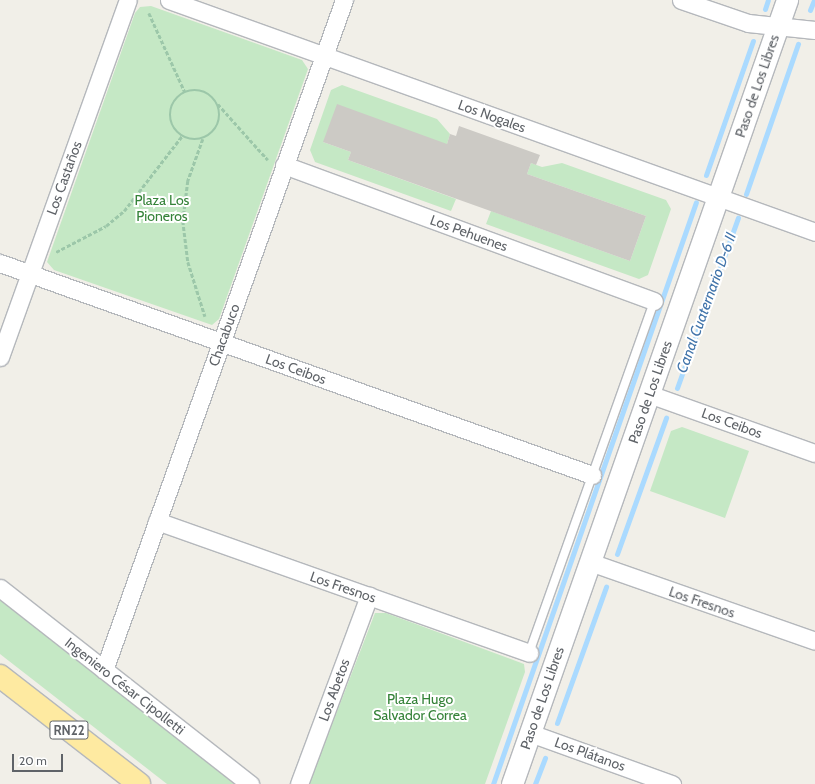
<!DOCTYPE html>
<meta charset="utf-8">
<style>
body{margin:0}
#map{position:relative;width:815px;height:784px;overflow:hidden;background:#f1efe8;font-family:Cabin,sans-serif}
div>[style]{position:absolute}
.green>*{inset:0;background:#c5e8c5}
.stream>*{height:5px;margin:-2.5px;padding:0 2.5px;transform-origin:2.5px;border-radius:2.5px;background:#aadaff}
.building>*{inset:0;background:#cccac5}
.path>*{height:2.5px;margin-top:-1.25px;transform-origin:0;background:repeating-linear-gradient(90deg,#9cc7a9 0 4px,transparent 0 6px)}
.path>.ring{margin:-1.25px;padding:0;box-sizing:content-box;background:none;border:2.5px solid #9cc7a9;border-radius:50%}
.roads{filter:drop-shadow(1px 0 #b5b8bc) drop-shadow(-1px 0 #b5b8bc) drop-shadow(0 1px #b5b8bc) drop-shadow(0 -1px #b5b8bc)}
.service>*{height:8px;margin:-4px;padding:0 4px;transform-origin:4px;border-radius:4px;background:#fff}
.minor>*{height:17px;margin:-8.5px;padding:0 8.5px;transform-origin:8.5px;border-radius:8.5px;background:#fff}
.tertiary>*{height:21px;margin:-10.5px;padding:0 10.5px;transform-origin:10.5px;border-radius:10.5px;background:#fff}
.trunk>*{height:22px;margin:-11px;padding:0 11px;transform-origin:11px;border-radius:11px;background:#feeaa1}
span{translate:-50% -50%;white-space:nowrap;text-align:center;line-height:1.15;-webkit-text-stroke:4px #fff;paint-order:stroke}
.shield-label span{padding:1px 3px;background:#fff;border:1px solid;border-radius:3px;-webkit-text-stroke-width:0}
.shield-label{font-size:13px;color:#5f6368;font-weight:700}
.street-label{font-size:14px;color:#5f6368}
.park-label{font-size:14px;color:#348238}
.water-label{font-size:15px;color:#4174aa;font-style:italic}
.scale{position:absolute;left:12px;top:754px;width:51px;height:18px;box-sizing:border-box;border:2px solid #5f6368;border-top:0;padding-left:5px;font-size:12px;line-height:14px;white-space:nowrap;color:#5f6368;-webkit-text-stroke:3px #fff;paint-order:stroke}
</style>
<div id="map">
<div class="green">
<i style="clip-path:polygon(151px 6px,302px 60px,308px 69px,219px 319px,212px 325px,54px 270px,47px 262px,135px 13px,140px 7px)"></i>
<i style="clip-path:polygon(342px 85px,437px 119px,450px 134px,447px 144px,323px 142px,351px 152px,348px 160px,456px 199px,451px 211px,315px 162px,310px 150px,331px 90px)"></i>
<i style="clip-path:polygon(531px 163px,542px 167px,562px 163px,666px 200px,671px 209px,648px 275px,639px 279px,486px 224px,491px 211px,630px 261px,646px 216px,527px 174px)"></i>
<i style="clip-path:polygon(682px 427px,749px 451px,725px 518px,650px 491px,671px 431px)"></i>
<i style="clip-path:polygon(0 597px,239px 784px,167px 784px,0 654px)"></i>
<i style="clip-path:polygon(375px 613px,386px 613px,524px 664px,525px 672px,485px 784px,309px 784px)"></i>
</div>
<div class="stream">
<i style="left:765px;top:9px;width:9px;rotate:-72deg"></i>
<i style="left:810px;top:10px;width:11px;rotate:-68deg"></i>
<i style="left:706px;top:175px;width:142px;rotate:-70.7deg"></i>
<i style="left:746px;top:194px;width:159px;rotate:-70.9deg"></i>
<i style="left:677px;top:388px;width:181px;rotate:-70.3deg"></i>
<i style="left:617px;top:554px;width:145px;rotate:-70.2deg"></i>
<i style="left:557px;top:723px;width:145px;rotate:-70.2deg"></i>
<i style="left:493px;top:784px;width:616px;rotate:-70.77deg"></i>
<i style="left:535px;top:784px;width:28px;rotate:-69deg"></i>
</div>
<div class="building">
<i style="clip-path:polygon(337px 104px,447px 144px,450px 134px,456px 136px,459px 126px,540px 155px,536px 165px,531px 163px,527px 174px,646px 216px,630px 261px,348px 160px,351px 152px,323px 142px)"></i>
</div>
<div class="path">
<i style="left:149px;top:13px;width:87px;rotate:65.5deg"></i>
<i class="ring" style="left:170px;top:90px;width:47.5px;height:47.5px"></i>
<i style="left:218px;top:104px;width:75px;rotate:48.2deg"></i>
<i style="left:203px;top:139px;width:45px;rotate:109.7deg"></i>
<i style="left:188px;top:181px;width:40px;rotate:97.1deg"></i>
<i style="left:183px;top:221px;width:41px;rotate:83deg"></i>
<i style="left:188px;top:262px;width:57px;rotate:72.5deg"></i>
<i style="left:56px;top:252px;width:56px;rotate:-27.5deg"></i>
<i style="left:106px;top:226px;width:23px;rotate:-40deg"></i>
<i style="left:124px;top:211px;width:95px;rotate:-52.3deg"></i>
</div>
<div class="roads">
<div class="service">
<i style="left:529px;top:653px;width:374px;rotate:-70.4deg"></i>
</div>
<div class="minor">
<i style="left:169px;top:0;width:686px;rotate:19.75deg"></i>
<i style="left:681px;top:0;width:71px;rotate:18.9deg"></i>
<i style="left:748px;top:23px;width:67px;rotate:6deg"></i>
<i style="left:284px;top:165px;width:394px;rotate:20.2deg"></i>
<i style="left:0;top:263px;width:629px;rotate:19.7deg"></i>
<i style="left:0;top:357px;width:379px;rotate:-70.3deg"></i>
<i style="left:649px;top:394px;width:176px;rotate:19.6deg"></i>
<i style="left:157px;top:521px;width:395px;rotate:19.5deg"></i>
<i style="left:590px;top:562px;width:238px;rotate:19.3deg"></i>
<i style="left:0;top:588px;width:318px;rotate:38.1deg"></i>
<i style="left:104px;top:670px;width:712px;rotate:-70.29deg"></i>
<i style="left:530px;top:733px;width:151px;rotate:19.8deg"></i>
<i style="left:299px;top:784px;width:201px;rotate:-69.6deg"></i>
</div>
<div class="tertiary">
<i style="left:512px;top:784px;width:831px;rotate:-70.67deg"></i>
</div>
<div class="trunk">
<i style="left:0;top:676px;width:176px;rotate:37.8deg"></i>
</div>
</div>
<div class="shield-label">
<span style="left:69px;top:730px">RN22</span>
</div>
<div class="street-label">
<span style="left:757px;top:86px;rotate:-71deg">Paso de Los Libres</span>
<span style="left:492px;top:116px;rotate:20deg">Los Nogales</span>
<span style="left:64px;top:178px;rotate:-70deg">Los Castaños</span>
<span style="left:469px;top:233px;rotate:20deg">Los Pehuenes</span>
<span style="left:224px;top:335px;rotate:-70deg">Chacabuco</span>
<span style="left:296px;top:369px;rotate:20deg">Los Ceibos</span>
<span style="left:650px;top:392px;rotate:-71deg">Paso de Los Libres</span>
<span style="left:732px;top:423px;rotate:20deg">Los Ceibos</span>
<span style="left:343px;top:587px;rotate:19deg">Los Fresnos</span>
<span style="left:702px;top:602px;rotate:19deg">Los Fresnos</span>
<span style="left:125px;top:686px;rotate:38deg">Ingeniero César Cipolletti</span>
<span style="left:334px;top:690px;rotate:-70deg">Los Abetos</span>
<span style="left:542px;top:698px;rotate:-71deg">Paso de Los Libres</span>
<span style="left:590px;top:754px;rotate:20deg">Los Plátanos</span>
</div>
<div class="park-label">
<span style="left:162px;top:208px">Plaza Los<br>Pioneros</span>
<span style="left:420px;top:707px">Plaza Hugo<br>Salvador Correa</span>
</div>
<div class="water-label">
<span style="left:707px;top:303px;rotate:-70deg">Canal Cuaternario D-6 II</span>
</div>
<div class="scale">20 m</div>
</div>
